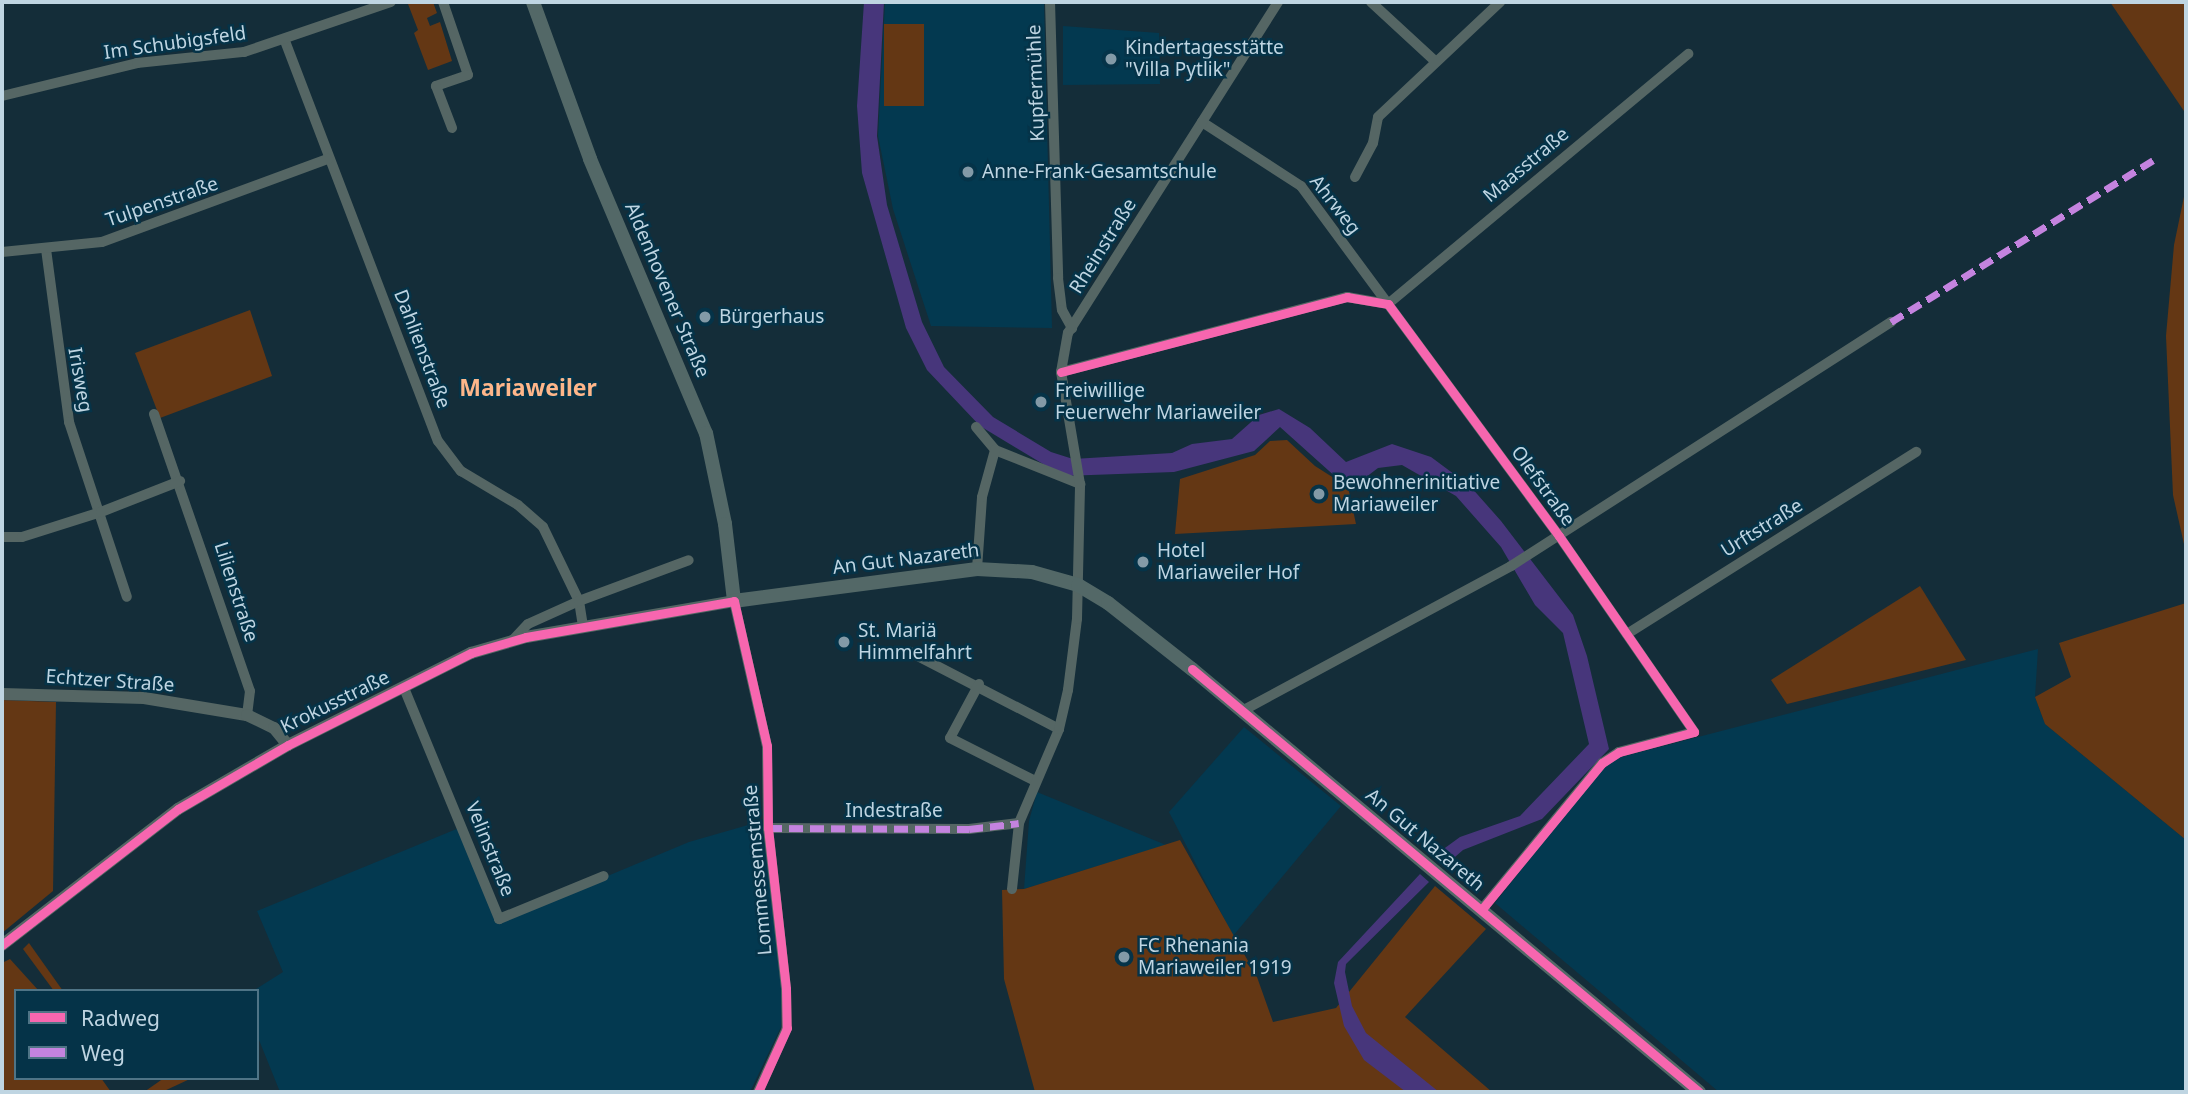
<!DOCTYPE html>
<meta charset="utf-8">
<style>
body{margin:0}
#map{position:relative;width:2188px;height:1094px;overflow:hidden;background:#142d39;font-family:"Noto Sans",sans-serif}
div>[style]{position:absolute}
.built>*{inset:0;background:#033950}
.green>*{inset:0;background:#643714}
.water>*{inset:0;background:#47367b}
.minor>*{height:10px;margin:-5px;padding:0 5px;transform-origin:5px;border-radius:5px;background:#556664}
.tertiary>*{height:12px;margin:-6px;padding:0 6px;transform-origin:6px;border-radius:6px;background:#556664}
.secondary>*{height:14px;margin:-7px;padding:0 7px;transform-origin:7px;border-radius:7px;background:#536867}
.quiet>*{height:7px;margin-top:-3.5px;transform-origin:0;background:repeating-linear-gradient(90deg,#c483df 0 14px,transparent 0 21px)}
.cycleway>*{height:9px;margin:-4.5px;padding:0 4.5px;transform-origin:4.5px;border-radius:4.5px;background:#f766af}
.dots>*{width:19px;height:19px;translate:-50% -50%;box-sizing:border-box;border:4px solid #053348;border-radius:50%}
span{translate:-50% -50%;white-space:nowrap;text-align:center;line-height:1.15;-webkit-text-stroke:5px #053348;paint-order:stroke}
.street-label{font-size:19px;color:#bfd5e2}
.poi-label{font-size:19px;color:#bfd5e2}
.left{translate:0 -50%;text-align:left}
.quarter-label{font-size:23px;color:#fcb68a;font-weight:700}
.frame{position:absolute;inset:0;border:4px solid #bfd5e2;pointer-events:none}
.legend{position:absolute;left:14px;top:989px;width:245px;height:91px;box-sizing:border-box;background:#053348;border:2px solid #4f7486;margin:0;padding:9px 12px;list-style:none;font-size:21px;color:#bfd5e2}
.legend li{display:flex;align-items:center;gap:14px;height:35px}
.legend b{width:35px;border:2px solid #4f7486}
</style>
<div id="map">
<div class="built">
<i style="clip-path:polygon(885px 2px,1044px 2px,1052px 328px,931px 326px,893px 209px,878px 136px)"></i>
<i style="clip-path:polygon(1063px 26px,1159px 33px,1160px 84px,1063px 85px)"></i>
<i style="clip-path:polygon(2038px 649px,2035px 697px,2045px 724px,2186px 840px,2186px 1092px,1719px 1092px,1495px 903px,1603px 766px,1621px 757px)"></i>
<i style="clip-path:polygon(1244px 727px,1341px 806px,1233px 936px,1169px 812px)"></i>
<i style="clip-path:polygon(1037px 792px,1166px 845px,1024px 889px,1029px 821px)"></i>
<i style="clip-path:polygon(762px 821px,782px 989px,781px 1027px,750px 1092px,280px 1092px,257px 1035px,257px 991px,253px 991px,283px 972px,257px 911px,459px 828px,497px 922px,689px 842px)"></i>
</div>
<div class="green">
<i style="clip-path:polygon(414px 2px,433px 2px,437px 13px,427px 18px,430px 26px,440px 22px,452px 61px,428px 70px,414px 33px,418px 30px,408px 4px)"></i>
<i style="clip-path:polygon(2110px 2px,2186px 2px,2186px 114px)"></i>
<i style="clip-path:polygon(884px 24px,924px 24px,924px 106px,884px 106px)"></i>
<i style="clip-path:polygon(2186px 187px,2186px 553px,2173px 495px,2166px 336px,2174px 245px)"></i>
<i style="clip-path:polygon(250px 310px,272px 376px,160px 418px,135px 353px)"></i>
<i style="clip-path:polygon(1287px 440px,1315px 466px,1348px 487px,1356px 524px,1175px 534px,1180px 479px,1255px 455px,1270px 441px)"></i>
<i style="clip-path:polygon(1920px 586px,1966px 660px,1787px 704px,1771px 680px)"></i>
<i style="clip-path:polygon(2186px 603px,2186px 840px,2045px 724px,2035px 697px,2071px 677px,2059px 643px)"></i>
<i style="clip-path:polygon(2px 700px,56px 702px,53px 891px,2px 933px)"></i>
<i style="clip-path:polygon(1180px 840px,1257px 977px,1273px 1022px,1336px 1008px,1435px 886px,1486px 929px,1405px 1017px,1492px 1092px,1035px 1092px,1004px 979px,1002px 890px,1024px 889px)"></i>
<i style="clip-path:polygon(29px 943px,63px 991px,54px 991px,23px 949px)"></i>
<i style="clip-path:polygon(10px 959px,39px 991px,16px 991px,16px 1078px,101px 1078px,111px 1092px,2px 1092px,2px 963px)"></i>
<i style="clip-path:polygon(164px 1078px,192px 1078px,162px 1092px,144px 1092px)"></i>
</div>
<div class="water">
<i style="clip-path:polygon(864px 2px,884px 2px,877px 136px,887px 205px,922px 322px,944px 367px,993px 417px,1051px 452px,1073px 459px,1172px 453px,1192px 444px,1232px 439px,1259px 415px,1279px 409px,1310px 428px,1346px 462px,1392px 444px,1431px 457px,1470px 486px,1501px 521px,1573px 615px,1587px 656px,1609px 749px,1542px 819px,1463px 850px,1448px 863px,1438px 853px,1460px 837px,1520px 816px,1589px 744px,1563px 633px,1535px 605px,1501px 547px,1456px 496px,1402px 465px,1378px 468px,1357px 484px,1338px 479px,1280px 427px,1254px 451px,1174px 472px,1063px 476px,980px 426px,927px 370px,906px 328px,862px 173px,857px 106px)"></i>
<i style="clip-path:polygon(1420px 874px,1429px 882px,1346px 964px,1345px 972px,1352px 1006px,1366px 1033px,1439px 1092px,1406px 1092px,1364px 1060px,1344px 1026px,1334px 983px,1338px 962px)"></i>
</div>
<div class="minor">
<i style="left:443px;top:2px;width:77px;rotate:71.1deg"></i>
<i style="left:468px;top:75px;width:34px;rotate:161deg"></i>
<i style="left:436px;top:86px;width:45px;rotate:69.1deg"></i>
<i style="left:1050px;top:2px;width:276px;rotate:88.3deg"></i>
<i style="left:1058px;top:278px;width:32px;rotate:83deg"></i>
<i style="left:1062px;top:310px;width:21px;rotate:61deg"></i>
<i style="left:1371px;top:2px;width:87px;rotate:42.7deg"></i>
<i style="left:285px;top:41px;width:428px;rotate:69.1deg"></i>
<i style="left:438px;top:441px;width:38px;rotate:53deg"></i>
<i style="left:461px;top:471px;width:66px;rotate:30.8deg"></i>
<i style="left:518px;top:505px;width:33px;rotate:41deg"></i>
<i style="left:543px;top:527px;width:82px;rotate:64.1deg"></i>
<i style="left:579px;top:601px;width:25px;rotate:81deg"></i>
<i style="left:2px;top:96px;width:139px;rotate:-13.7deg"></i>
<i style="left:137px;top:63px;width:108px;rotate:-5.9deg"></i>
<i style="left:244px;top:52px;width:155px;rotate:-18.8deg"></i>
<i style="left:1202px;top:122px;width:118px;rotate:32.9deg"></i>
<i style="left:1301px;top:186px;width:147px;rotate:53.6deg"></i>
<i style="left:1388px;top:304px;width:391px;rotate:-39.8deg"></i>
<i style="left:1355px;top:177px;width:38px;rotate:-62deg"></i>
<i style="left:1373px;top:143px;width:26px;rotate:-79deg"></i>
<i style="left:1378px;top:117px;width:168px;rotate:-43.3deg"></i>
<i style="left:46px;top:249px;width:175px;rotate:82.4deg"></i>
<i style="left:69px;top:422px;width:184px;rotate:71.7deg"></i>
<i style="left:2px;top:252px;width:100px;rotate:-5.7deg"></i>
<i style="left:102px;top:242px;width:241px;rotate:-20.2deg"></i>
<i style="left:1061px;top:372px;width:296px;rotate:-14.7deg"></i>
<i style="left:1347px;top:297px;width:42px;rotate:9.7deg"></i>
<i style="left:1388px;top:304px;width:288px;rotate:53.6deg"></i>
<i style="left:1559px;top:536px;width:238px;rotate:55.4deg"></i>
<i style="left:1694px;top:732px;width:78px;rotate:165.1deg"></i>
<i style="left:1619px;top:752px;width:20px;rotate:147deg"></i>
<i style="left:1602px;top:763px;width:189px;rotate:129.4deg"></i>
<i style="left:154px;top:414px;width:293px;rotate:70.9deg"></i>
<i style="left:250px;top:691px;width:24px;rotate:97deg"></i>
<i style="left:976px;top:427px;width:30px;rotate:50deg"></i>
<i style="left:995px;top:450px;width:92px;rotate:21.8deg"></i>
<i style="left:2px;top:537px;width:20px"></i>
<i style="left:22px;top:537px;width:83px;rotate:-17.6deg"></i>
<i style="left:101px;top:512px;width:85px;rotate:-21.4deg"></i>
<i style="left:977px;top:569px;width:72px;rotate:-86deg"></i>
<i style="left:982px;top:497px;width:49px;rotate:-74.5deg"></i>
<i style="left:734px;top:601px;width:149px;rotate:77.2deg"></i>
<i style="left:767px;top:746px;width:82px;rotate:89.3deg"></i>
<i style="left:768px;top:828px;width:162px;rotate:83.6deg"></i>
<i style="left:786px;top:989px;width:39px;rotate:89deg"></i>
<i style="left:787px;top:1028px;width:70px;rotate:114.4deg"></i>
<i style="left:1627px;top:634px;width:342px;rotate:-32.2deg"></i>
<i style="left:512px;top:641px;width:23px;rotate:-47deg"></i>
<i style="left:528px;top:624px;width:56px;rotate:-24.3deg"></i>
<i style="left:579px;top:601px;width:117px;rotate:-20.4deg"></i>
<i style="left:908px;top:651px;width:170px;rotate:27.3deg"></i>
<i style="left:979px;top:684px;width:61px;rotate:118.2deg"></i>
<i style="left:950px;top:738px;width:95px;rotate:26.8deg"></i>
<i style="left:404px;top:688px;width:250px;rotate:67.6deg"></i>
<i style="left:499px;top:919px;width:113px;rotate:-22.3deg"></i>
<i style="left:1242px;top:711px;width:306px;rotate:-28.3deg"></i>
<i style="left:1511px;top:566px;width:452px;rotate:-32.7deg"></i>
<i style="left:768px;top:828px;width:201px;rotate:0.3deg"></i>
<i style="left:969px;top:829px;width:50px;rotate:-6.8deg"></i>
<i style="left:1012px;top:889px;width:66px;rotate:-83.9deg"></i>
<i style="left:1019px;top:823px;width:102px;rotate:-66.9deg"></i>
<i style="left:1059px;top:729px;width:40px;rotate:-77deg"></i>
<i style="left:1068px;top:690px;width:72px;rotate:-82.8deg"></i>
<i style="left:1077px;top:619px;width:135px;rotate:-88.7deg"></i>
<i style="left:1080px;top:484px;width:114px;rotate:-99.6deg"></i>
<i style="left:1061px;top:372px;width:40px;rotate:-80deg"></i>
<i style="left:1068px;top:333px;width:392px;rotate:-57.6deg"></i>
</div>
<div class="tertiary">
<i style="left:2px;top:694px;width:142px;rotate:1.6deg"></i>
<i style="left:144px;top:698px;width:104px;rotate:9.4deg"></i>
<i style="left:247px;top:715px;width:30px;rotate:26deg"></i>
<i style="left:274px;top:728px;width:22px;rotate:51deg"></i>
<i style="left:2px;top:945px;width:222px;rotate:-37.7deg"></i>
<i style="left:178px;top:809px;width:127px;rotate:-30.2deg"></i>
<i style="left:288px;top:745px;width:205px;rotate:-26.7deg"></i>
<i style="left:471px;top:653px;width:57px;rotate:-16.2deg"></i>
<i style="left:526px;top:637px;width:211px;rotate:-9.8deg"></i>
</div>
<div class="secondary">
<i style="left:533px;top:2px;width:167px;rotate:70deg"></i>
<i style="left:590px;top:159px;width:298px;rotate:67.1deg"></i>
<i style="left:706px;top:433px;width:93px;rotate:78.2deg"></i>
<i style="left:725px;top:524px;width:78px;rotate:83.3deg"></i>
<i style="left:734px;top:601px;width:245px;rotate:-7.5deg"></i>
<i style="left:977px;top:569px;width:55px;rotate:3.1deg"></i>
<i style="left:1032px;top:572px;width:48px;rotate:15.8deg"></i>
<i style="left:1078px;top:585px;width:35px;rotate:31deg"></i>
<i style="left:1108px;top:603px;width:107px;rotate:38.2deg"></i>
<i style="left:1192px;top:669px;width:660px;rotate:39.84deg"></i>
</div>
<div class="quiet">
<i style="left:1891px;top:322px;width:308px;rotate:-31.7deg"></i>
<i style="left:768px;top:828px;width:201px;rotate:0.3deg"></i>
<i style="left:969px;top:829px;width:50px;rotate:-6.8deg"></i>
</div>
<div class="cycleway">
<i style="left:1061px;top:372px;width:296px;rotate:-14.7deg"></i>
<i style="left:1347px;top:297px;width:42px;rotate:9.7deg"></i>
<i style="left:1388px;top:304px;width:288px;rotate:53.6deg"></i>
<i style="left:1559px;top:536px;width:238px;rotate:55.4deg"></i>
<i style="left:1694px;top:732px;width:78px;rotate:165.1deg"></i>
<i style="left:1619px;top:752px;width:20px;rotate:147deg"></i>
<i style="left:1602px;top:763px;width:189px;rotate:129.4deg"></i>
<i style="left:1192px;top:669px;width:660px;rotate:39.84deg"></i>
<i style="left:2px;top:945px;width:222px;rotate:-37.7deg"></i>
<i style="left:178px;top:809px;width:127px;rotate:-30.2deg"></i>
<i style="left:288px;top:745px;width:205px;rotate:-26.7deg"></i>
<i style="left:471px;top:653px;width:57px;rotate:-16.2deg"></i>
<i style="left:526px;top:637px;width:211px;rotate:-9.8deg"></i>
<i style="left:734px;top:601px;width:149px;rotate:77.2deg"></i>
<i style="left:767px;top:746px;width:82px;rotate:89.3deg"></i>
<i style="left:768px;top:828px;width:162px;rotate:83.6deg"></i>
<i style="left:786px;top:989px;width:39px;rotate:89deg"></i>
<i style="left:787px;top:1028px;width:70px;rotate:114.4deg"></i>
</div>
<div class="dots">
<i style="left:1111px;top:59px;background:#839aa7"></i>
<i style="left:968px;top:172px;background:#839aa7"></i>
<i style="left:705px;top:317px;background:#839aa7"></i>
<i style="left:1041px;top:402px;background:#839aa7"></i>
<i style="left:1319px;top:494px;background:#839aa7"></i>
<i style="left:1143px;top:562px;background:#839aa7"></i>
<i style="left:844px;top:642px;background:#839aa7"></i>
<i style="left:1124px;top:957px;background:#839aa7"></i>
</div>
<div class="street-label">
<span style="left:175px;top:43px;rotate:-8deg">Im Schubigsfeld</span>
<span style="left:1036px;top:83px;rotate:-92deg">Kupfermühle</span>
<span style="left:1526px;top:165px;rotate:-40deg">Maasstraße</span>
<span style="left:162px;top:202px;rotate:-19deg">Tulpenstraße</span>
<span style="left:1335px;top:205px;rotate:52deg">Ahrweg</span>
<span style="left:1103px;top:246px;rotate:-58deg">Rheinstraße</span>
<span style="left:667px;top:290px;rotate:67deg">Aldenhovener Straße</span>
<span style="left:422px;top:349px;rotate:69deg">Dahlienstraße</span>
<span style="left:80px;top:380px;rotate:80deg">Irisweg</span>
<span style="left:1543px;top:486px;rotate:54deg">Olefstraße</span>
<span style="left:1762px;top:528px;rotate:-32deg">Urftstraße</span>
<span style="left:906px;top:559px;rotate:-7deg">An Gut Nazareth</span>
<span style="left:236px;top:592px;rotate:72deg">Lilienstraße</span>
<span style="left:110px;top:681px;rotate:4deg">Echtzer Straße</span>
<span style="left:335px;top:702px;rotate:-26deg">Krokusstraße</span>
<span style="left:894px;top:811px">Indestraße</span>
<span style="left:1425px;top:840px;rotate:40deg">An Gut Nazareth</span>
<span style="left:490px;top:849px;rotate:68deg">Velinstraße</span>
<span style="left:758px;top:870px;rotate:-95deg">Lommessemstraße</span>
</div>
<div class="poi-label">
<span class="left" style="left:1125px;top:59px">Kindertagesstätte<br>"Villa Pytlik"</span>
<span class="left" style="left:982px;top:172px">Anne-Frank-Gesamtschule</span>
<span class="left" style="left:719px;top:317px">Bürgerhaus</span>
<span class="left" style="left:1055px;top:402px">Freiwillige<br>Feuerwehr Mariaweiler</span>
<span class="left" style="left:1333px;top:494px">Bewohnerinitiative<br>Mariaweiler</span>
<span class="left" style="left:1157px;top:562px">Hotel<br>Mariaweiler Hof</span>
<span class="left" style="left:858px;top:642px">St. Mariä<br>Himmelfahrt</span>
<span class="left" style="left:1138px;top:957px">FC Rhenania<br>Mariaweiler 1919</span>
</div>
<div class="quarter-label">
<span style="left:528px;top:387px">Mariaweiler</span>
</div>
<div class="frame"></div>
<ul class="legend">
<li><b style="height:9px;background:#f766af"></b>Radweg</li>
<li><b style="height:9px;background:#c483df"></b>Weg</li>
</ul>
</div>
